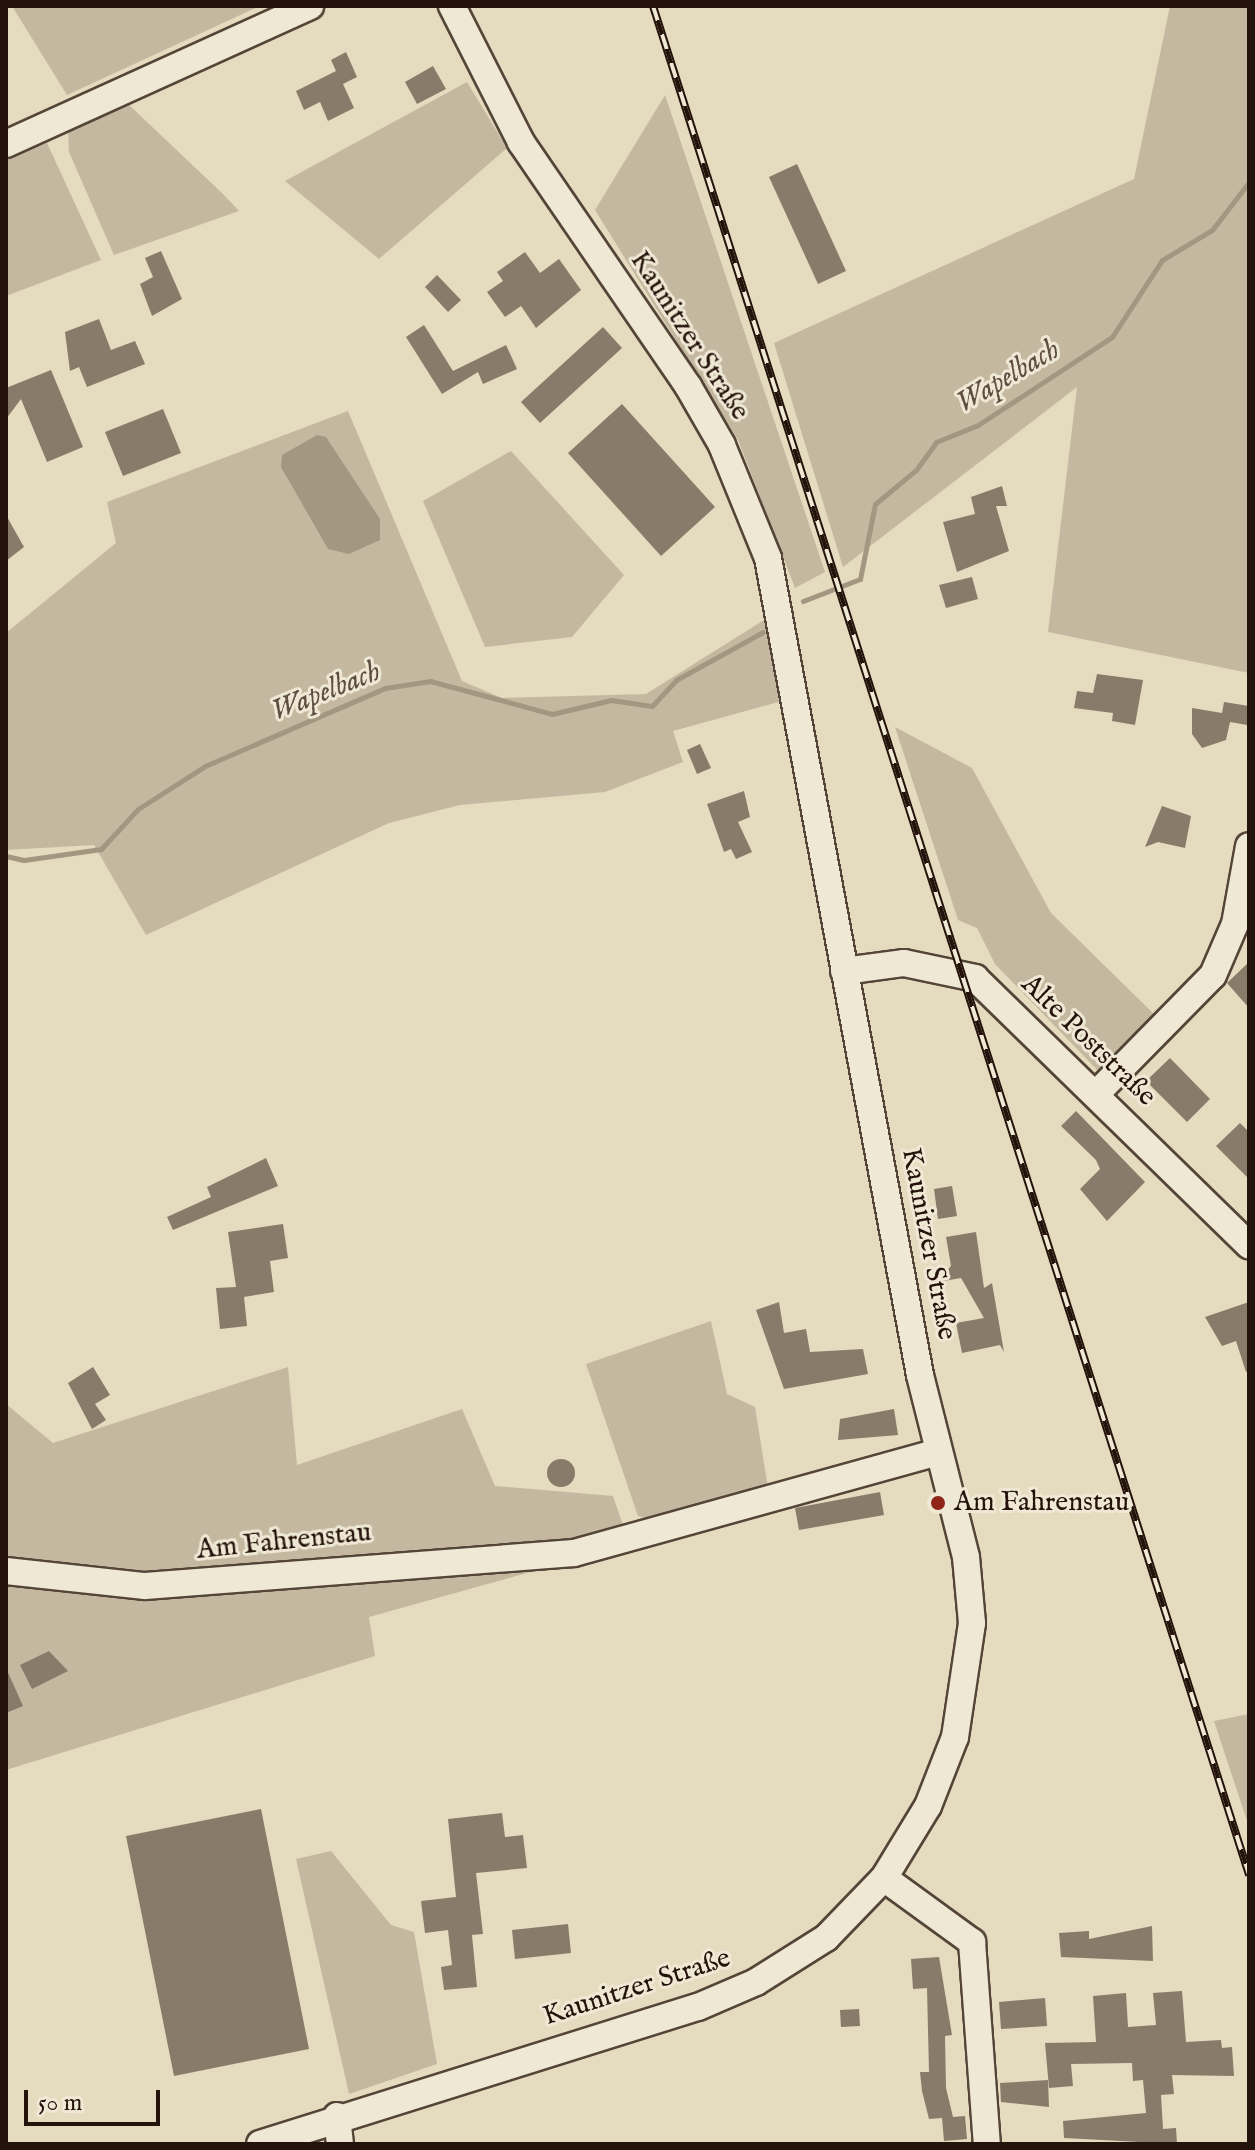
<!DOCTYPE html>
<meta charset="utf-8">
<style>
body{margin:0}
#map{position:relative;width:1255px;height:2150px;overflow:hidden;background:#e5dbbf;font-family:"IM FELL English",serif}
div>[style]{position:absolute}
.green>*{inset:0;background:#c4b9a0}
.water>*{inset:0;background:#a39782}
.stream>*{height:5px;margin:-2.5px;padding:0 2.5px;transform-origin:2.5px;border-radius:2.5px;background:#a39782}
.building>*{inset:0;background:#887b69}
.round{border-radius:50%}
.roads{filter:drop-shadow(2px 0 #544538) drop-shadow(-2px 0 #544538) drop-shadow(0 2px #544538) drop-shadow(0 -2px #544538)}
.minor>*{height:26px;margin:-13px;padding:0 13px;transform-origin:13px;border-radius:13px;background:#eee8d5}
.rail>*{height:8px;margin-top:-4px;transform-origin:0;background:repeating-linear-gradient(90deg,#eee8d5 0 15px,#24130b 0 30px);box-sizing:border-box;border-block:2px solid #24130b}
.dots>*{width:22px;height:22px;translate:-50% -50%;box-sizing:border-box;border:4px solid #eee8d5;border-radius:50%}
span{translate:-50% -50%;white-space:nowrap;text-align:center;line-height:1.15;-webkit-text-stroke:6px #eee8d5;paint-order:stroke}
.street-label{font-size:28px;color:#24130b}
.poi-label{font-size:28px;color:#24130b}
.left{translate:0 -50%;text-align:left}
.water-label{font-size:30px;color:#5d4e41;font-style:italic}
.frame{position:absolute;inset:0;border:8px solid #24130b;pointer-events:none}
.scale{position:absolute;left:24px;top:2090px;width:136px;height:36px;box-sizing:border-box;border:4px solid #24130b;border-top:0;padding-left:10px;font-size:24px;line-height:28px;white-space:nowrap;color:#24130b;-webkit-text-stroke:6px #eee8d5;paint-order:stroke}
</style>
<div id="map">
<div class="green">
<i style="clip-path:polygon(12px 6px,260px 6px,67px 95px)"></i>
<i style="clip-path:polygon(1170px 6px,1249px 6px,1249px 673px,1048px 632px,1077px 387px,843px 567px,774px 343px,1134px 179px)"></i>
<i style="clip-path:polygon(467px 82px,507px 148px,379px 259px,285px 181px)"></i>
<i style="clip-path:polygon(665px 95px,825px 572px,795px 588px,738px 440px,595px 210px)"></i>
<i style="clip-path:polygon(128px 104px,223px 194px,239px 211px,114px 255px,69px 152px,68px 130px)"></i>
<i style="clip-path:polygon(47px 143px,101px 260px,6px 296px,6px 161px)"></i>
<i style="clip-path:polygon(348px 411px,462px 681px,502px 698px,646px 694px,767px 618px,786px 700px,673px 731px,683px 762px,605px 792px,460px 805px,389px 823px,146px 935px,94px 845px,6px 850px,6px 633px,116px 543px,107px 502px)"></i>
<i style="clip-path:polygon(511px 451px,624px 575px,572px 637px,485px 647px,423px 501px)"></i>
<i style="clip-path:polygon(895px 727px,972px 768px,1051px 913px,1159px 1019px,1104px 1077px,995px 964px,977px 928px,958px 920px)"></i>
<i style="clip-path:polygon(711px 1321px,727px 1394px,755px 1407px,768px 1488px,652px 1520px,638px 1516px,586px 1364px)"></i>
<i style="clip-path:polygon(288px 1367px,297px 1465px,462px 1409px,495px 1486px,613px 1496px,625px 1531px,563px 1563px,369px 1617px,375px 1656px,6px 1770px,6px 1404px,53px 1443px)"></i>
<i style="clip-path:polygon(1249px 1714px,1249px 1827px,1214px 1721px)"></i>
<i style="clip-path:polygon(331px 1851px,391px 1925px,414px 1932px,437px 2064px,349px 2094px,296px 1859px)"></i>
</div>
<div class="water">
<i style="clip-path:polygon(317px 435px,326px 437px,380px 519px,380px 540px,349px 554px,328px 549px,281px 467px,282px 455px)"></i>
</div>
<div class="stream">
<i style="left:803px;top:601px;width:61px;rotate:-21.1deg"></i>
<i style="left:860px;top:579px;width:76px;rotate:-78.7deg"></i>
<i style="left:875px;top:504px;width:53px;rotate:-39.7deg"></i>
<i style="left:916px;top:470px;width:34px;rotate:-54deg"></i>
<i style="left:936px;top:442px;width:45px;rotate:-22deg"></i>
<i style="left:978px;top:425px;width:160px;rotate:-33.3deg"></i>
<i style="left:1112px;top:337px;width:92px;rotate:-57deg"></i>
<i style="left:1162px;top:260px;width:58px;rotate:-31deg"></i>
<i style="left:1212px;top:230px;width:61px;rotate:-52.4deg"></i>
<i style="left:6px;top:856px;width:18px;rotate:13deg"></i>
<i style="left:24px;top:860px;width:78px;rotate:-8.1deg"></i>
<i style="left:101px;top:849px;width:54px;rotate:-47.2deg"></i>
<i style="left:138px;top:809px;width:80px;rotate:-32.7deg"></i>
<i style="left:205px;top:766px;width:196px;rotate:-23.4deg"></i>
<i style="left:385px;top:688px;width:46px;rotate:-8.8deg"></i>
<i style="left:430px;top:681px;width:126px;rotate:15.1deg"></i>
<i style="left:552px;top:714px;width:61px;rotate:-13.3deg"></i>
<i style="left:611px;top:700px;width:41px;rotate:8.3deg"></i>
<i style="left:652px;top:706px;width:35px;rotate:-47deg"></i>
<i style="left:676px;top:680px;width:99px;rotate:-28.9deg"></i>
</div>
<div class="building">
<i style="clip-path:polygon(346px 52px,357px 77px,343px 84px,354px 108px,328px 121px,320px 102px,304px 110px,296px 91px,336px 71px,331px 60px)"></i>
<i style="clip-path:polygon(433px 66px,446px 89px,417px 104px,405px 82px)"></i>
<i style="clip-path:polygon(797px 164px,846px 271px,818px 284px,769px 177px)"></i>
<i style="clip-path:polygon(161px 251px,182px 299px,152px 316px,140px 284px,153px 277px,145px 258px)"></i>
<i style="clip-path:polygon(525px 252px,540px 273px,559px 259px,581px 290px,536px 328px,521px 306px,505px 317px,487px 292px,503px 281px,497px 272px)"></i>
<i style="clip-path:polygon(437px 275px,461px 300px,448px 312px,425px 287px)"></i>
<i style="clip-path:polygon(99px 319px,111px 350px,135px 341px,145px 364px,87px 387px,79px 367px,70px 371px,65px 332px)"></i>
<i style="clip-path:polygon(424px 325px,453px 371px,506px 345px,517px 369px,483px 384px,478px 372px,442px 394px,406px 337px)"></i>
<i style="clip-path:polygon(603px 327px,622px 348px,540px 423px,521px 402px)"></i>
<i style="clip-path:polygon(51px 370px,83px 447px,47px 462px,21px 399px,6px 419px,6px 388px)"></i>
<i style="clip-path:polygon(622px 404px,715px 507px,661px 556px,568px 453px)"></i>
<i style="clip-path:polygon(163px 409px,181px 453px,123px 476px,105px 432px)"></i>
<i style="clip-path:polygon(1002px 486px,1007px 506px,996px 506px,1009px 551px,957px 572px,943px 522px,975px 514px,971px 497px)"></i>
<i style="clip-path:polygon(6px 515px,24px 547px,6px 561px)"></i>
<i style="clip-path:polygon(972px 577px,978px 599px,946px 608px,939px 585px)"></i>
<i style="clip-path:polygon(1097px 674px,1143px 680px,1135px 725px,1112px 721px,1113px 713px,1074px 708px,1077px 691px,1093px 693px)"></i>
<i style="clip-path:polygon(1224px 702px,1249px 706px,1247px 725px,1230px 722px,1226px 740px,1202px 748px,1192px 734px,1192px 708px,1222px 713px)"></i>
<i style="clip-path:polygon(700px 744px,711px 768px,697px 774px,687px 750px)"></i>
<i style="clip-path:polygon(744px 791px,750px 817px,738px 822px,752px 852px,736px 859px,731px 849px,724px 852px,707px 804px)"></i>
<i style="clip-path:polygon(1162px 806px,1191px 816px,1185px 848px,1158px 842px,1145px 847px)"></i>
<i style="clip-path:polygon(1249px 962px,1249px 1008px,1227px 983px)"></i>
<i style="clip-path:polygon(1170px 1058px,1210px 1099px,1187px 1122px,1146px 1081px)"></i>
<i style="clip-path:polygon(1076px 1111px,1145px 1182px,1107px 1221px,1080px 1189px,1100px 1169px,1096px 1160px,1061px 1126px)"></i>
<i style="clip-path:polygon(1240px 1123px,1249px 1132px,1249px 1179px,1216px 1146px)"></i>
<i style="clip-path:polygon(266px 1158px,278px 1186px,173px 1230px,167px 1217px,211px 1197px,207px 1187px)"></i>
<i style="clip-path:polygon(952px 1186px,957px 1216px,938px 1219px,934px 1189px)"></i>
<i style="clip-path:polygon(283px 1224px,288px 1258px,270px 1261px,274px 1292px,244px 1297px,247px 1326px,220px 1329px,216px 1288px,236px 1287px,228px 1232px)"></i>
<i style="clip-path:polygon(976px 1232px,984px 1288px,992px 1283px,1004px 1352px,1000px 1345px,962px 1353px,956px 1323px,984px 1318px,961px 1278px,938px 1282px,951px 1266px,946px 1237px)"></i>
<i style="clip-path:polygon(779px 1302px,784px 1333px,806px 1329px,810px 1352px,863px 1349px,868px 1374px,784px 1389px,756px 1310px)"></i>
<i style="clip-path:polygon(1249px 1302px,1249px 1371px,1246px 1372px,1236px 1341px,1222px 1346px,1205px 1317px)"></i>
<i style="clip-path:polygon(93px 1367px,110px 1395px,95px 1404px,106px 1420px,92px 1429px,68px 1383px)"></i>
<i style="clip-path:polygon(894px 1409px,898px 1435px,838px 1440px,840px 1419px)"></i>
<i class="round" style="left:547px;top:1459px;width:28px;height:28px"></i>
<i style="clip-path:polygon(880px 1492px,884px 1515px,799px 1530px,795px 1508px)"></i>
<i style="clip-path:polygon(49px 1651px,68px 1671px,32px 1689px,20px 1665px)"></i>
<i style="clip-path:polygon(6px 1668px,23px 1706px,6px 1713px)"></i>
<i style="clip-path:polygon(261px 1809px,309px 2049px,174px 2076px,126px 1836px)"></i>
<i style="clip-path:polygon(502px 1813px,505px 1837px,523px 1835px,527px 1868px,476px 1873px,483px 1934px,472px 1935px,477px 1987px,444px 1990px,441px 1967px,452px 1965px,448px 1930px,425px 1933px,421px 1901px,456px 1897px,448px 1819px)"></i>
<i style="clip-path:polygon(568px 1924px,571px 1953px,515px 1959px,512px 1930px)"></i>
<i style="clip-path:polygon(1152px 1926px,1153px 1961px,1061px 1957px,1059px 1933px,1089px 1931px,1089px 1939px)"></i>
<i style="clip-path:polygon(939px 1957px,952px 2035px,945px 2036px,946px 2088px,953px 2117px,965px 2116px,967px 2139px,944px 2141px,942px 2118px,929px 2119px,922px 2091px,920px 2072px,929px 2072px,927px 1988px,913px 1989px,911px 1959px)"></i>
<i style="clip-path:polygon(1182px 1991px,1186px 2042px,1221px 2040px,1222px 2048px,1232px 2047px,1234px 2076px,1172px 2075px,1174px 2094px,1161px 2095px,1163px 2129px,1176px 2128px,1177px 2144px,1064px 2138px,1063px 2121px,1146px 2113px,1143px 2080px,1133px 2081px,1132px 2063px,1071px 2064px,1073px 2086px,1049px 2088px,1045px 2043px,1096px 2042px,1093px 1996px,1126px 1993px,1128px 2027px,1156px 2025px,1153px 1993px)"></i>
<i style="clip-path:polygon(1045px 1998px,1047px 2026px,1001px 2029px,999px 2002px)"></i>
<i style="clip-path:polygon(859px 2009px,860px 2026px,841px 2027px,840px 2010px)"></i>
<i style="clip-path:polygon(1048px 2080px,1049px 2107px,1001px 2102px,1000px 2083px)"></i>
</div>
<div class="roads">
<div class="minor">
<i style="left:6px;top:144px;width:334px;rotate:-24.4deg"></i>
<i style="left:844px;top:971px;width:61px;rotate:-7.6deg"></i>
<i style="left:904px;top:963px;width:73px;rotate:11.9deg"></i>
<i style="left:975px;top:978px;width:383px;rotate:44.3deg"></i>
<i style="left:1097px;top:1093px;width:165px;rotate:-45.5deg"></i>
<i style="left:1213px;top:975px;width:56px;rotate:-66.7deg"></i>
<i style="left:1235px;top:924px;width:79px;rotate:-79.8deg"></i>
<i style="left:6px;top:1571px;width:140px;rotate:6.2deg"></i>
<i style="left:145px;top:1586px;width:430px;rotate:-4.4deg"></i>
<i style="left:574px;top:1553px;width:378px;rotate:-15.5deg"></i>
<i style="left:884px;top:1878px;width:109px;rotate:36deg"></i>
<i style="left:972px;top:1942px;width:203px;rotate:85.8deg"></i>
<i style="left:337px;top:2116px;width:28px;rotate:84deg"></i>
<i style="left:260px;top:2144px;width:459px;rotate:-17.4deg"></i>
<i style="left:698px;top:2007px;width:63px;rotate:-23.3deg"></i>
<i style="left:756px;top:1982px;width:83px;rotate:-32.2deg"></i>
<i style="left:826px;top:1938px;width:83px;rotate:-46deg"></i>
<i style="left:884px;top:1878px;width:84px;rotate:-58.6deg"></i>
<i style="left:928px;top:1806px;width:74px;rotate:-68.6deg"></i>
<i style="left:955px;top:1737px;width:115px;rotate:-81.5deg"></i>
<i style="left:972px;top:1623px;width:66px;rotate:-95.2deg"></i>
<i style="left:966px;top:1557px;width:188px;rotate:-104.2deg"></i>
<i style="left:920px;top:1375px;width:831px;rotate:-100.54deg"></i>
<i style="left:768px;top:558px;width:122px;rotate:-112.2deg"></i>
<i style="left:722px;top:445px;width:68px;rotate:-120deg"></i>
<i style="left:688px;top:386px;width:296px;rotate:-124.4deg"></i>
<i style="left:521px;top:142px;width:153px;rotate:-116.9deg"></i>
</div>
</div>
<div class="rail">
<i style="left:653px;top:6px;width:1962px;rotate:72.31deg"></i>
</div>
<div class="dots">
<i style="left:938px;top:1503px;background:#8f2418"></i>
</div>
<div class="street-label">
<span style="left:689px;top:336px;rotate:57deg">Kaunitzer Straße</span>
<span style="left:1088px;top:1041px;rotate:44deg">Alte Poststraße</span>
<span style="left:928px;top:1244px;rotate:79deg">Kaunitzer Straße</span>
<span style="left:284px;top:1542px;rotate:-6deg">Am Fahrenstau</span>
<span style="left:637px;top:1988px;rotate:-18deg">Kaunitzer Straße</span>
</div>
<div class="poi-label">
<span class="left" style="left:954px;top:1503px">Am Fahrenstau</span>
</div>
<div class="water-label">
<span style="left:1008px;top:377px;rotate:-31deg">Wapelbach</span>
<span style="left:326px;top:692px;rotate:-22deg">Wapelbach</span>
</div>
<div class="frame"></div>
<div class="scale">50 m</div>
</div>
